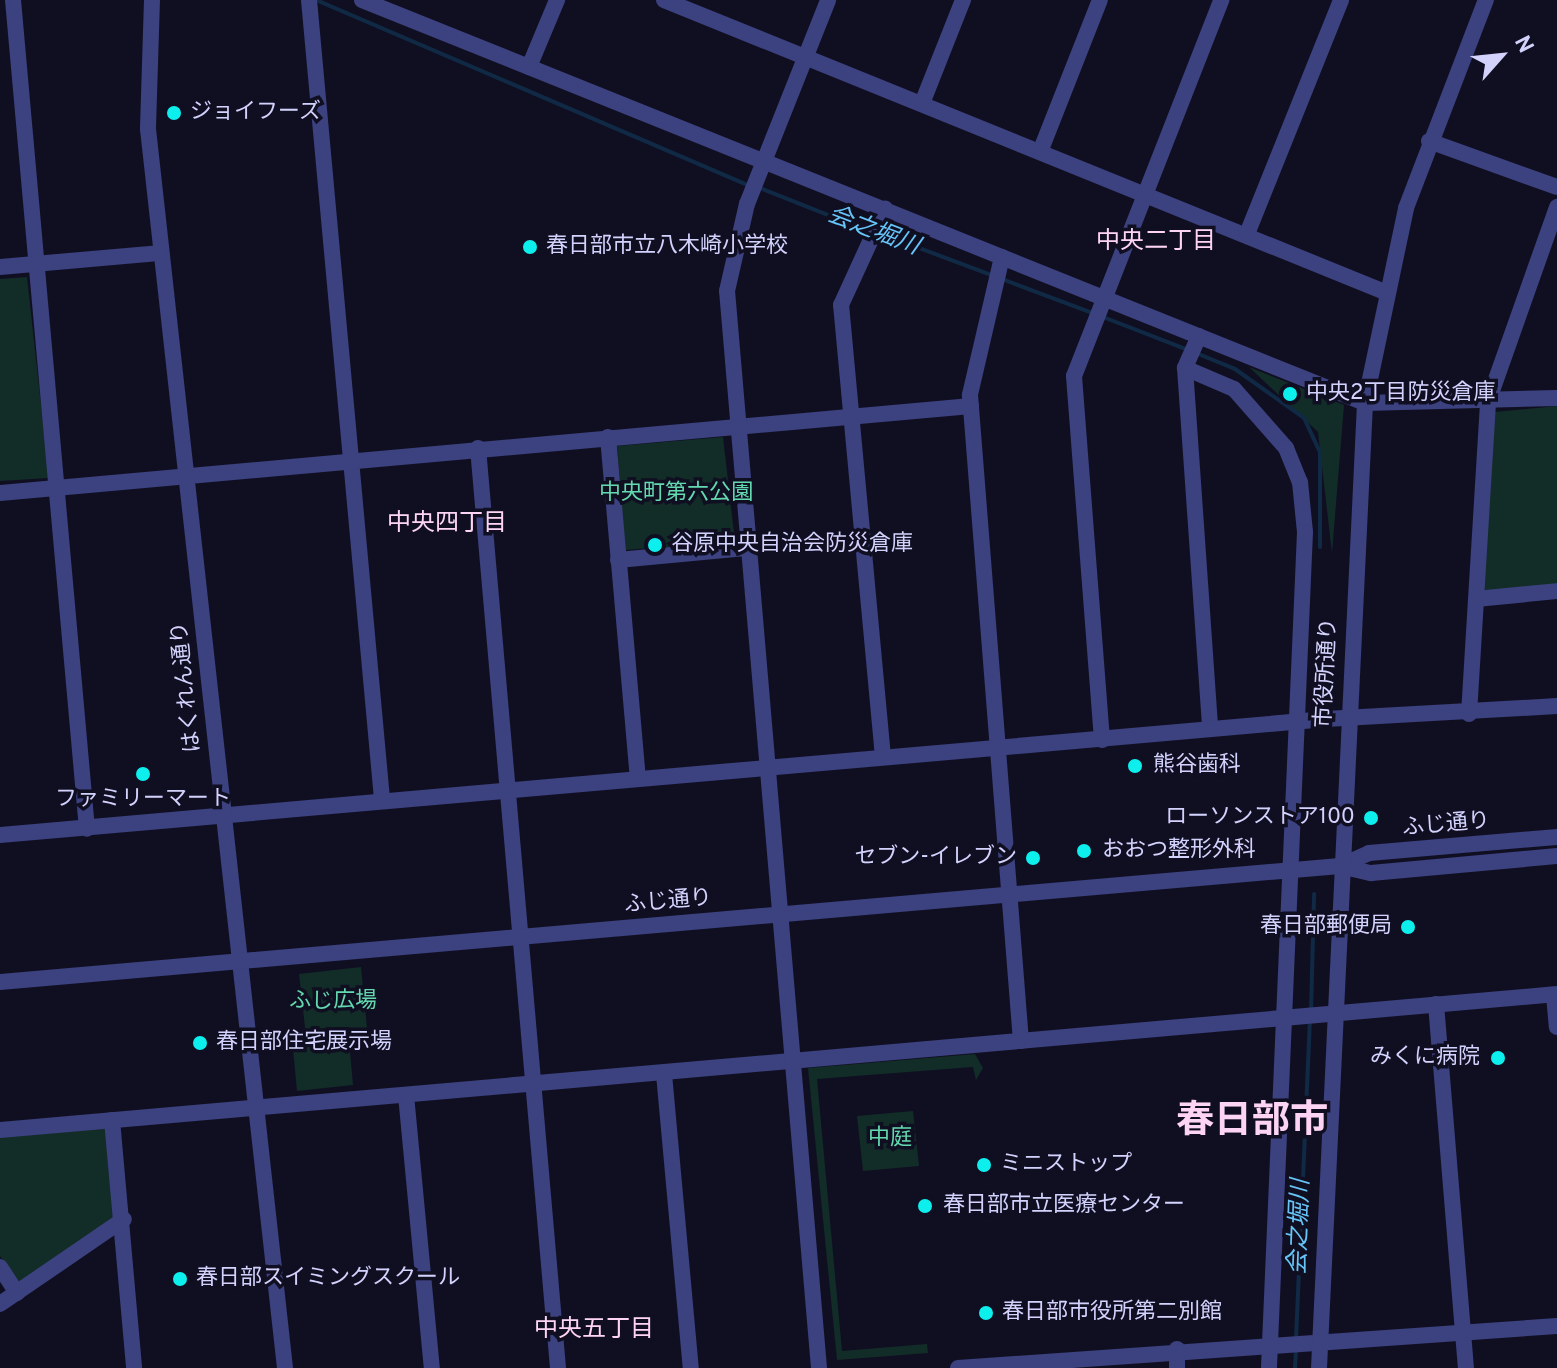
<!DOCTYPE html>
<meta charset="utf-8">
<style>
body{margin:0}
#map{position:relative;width:1557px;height:1368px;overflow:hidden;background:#100f22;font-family:Overpass,"Noto Sans JP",sans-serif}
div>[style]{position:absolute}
.green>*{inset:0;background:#122c28}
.stream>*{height:4px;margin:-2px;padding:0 2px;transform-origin:2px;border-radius:2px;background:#102a45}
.minor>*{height:16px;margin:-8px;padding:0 8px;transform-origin:8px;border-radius:8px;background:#3c417f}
.tertiary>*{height:16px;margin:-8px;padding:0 8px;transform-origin:8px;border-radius:8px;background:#3c417f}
.dots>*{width:22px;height:22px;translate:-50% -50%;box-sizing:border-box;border:4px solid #100f22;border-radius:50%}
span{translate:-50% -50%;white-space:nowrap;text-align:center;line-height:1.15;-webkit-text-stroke:7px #100f22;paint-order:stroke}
.poi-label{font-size:22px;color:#d3d2fd}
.left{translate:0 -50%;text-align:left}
.right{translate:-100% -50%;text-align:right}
.park-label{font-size:22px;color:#62d9ae}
.street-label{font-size:22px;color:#d3d2fd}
.water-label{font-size:24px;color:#66c4f7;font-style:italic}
.neighbourhood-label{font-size:24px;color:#fdd4f3}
.town-label{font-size:38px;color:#fdd4f3;font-weight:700}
.north{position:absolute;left:1461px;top:16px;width:80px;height:80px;-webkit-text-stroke:6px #100f22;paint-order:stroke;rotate:63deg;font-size:22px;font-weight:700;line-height:32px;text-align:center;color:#d3d2fd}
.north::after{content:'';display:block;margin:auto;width:28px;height:36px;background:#d3d2fd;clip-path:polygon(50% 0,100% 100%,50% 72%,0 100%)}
</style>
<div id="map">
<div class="green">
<i style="clip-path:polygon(27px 277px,49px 478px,0 481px,0 279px)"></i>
<i style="clip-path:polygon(1249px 367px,1344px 405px,1332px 553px,1318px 432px)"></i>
<i style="clip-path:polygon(1557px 406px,1557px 588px,1479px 595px,1494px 412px)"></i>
<i style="clip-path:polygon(723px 437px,735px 542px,625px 550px,617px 446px)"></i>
<i style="clip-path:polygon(361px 967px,367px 1028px,348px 1030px,353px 1085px,297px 1091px,292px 1038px,306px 1036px,299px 974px)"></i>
<i style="clip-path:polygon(975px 1054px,983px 1068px,976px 1080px,973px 1067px,817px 1079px,842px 1351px,927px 1344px,928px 1353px,837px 1360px,808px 1068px)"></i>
<i style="clip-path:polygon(913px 1111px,919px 1166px,863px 1171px,857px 1116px)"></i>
<i style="clip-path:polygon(107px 1126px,120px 1217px,19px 1287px,0 1256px,0 1135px)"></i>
</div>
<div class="stream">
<i style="left:316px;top:0;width:473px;rotate:23.2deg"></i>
<i style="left:760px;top:188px;width:119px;rotate:21.6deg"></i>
<i style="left:879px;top:233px;width:123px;rotate:20.5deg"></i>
<i style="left:1002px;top:279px;width:99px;rotate:20.6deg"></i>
<i style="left:1103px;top:317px;width:91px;rotate:21.2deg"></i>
<i style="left:1196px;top:353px;width:42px;rotate:22.3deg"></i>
<i style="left:1235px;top:369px;width:85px;rotate:35.4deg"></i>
<i style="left:1304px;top:418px;width:38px;rotate:65deg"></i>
<i style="left:1320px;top:453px;width:94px;rotate:90deg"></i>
<i style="left:1311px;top:1012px;width:118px;rotate:-88.5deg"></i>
<i style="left:1296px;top:1339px;width:318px;rotate:-87.5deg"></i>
<i style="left:1295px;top:1368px;width:20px;rotate:-87deg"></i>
</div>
<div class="minor">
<i style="left:13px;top:0;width:832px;rotate:84.9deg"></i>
<i style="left:309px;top:0;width:802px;rotate:84.78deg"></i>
<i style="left:362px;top:0;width:1081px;rotate:21.89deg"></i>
<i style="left:1365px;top:403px;width:192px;rotate:-1.5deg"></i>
<i style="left:664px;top:0;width:778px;rotate:22.05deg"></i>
<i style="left:529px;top:67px;width:73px;rotate:-67.3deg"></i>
<i style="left:923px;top:101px;width:109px;rotate:-68.4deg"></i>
<i style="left:1429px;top:141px;width:136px;rotate:19.8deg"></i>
<i style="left:1040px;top:152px;width:163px;rotate:-68.5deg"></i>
<i style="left:1247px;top:234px;width:252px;rotate:-68.1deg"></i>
<i style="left:1002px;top:257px;width:142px;rotate:103.1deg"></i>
<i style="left:970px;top:395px;width:648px;rotate:85.49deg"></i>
<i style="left:0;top:267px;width:162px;rotate:-5deg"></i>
<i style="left:1199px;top:336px;width:35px;rotate:114deg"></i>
<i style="left:1185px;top:368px;width:362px;rotate:86deg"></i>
<i style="left:1185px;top:368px;width:53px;rotate:23.2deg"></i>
<i style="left:1234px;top:389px;width:79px;rotate:48.6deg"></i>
<i style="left:1286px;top:448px;width:37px;rotate:68deg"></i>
<i style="left:1300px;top:482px;width:50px;rotate:84.3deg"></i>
<i style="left:1305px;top:532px;width:837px;rotate:92.47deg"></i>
<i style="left:608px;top:437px;width:343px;rotate:85deg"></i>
<i style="left:478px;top:448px;width:923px;rotate:85.03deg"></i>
<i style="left:0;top:493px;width:975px;rotate:-5.12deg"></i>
<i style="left:618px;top:560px;width:128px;rotate:-5.4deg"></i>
<i style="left:1476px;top:599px;width:81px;rotate:-5.6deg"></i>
<i style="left:1469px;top:714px;width:313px;rotate:-86.5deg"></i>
<i style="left:1488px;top:402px;width:207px;rotate:-70.5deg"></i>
<i style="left:1102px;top:740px;width:365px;rotate:-94.4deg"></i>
<i style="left:1074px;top:376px;width:404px;rotate:-68.6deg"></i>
<i style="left:883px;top:757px;width:454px;rotate:-95.3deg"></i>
<i style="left:841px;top:305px;width:106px;rotate:-65.4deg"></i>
<i style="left:0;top:835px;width:1331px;rotate:-5deg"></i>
<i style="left:1326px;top:719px;width:231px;rotate:-3.2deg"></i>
<i style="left:1554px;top:995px;width:32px;rotate:85deg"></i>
<i style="left:1436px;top:1004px;width:365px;rotate:85.3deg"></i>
<i style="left:664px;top:1074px;width:295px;rotate:84.8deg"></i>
<i style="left:406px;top:1095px;width:274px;rotate:84.6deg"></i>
<i style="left:112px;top:1120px;width:249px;rotate:84.9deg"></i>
<i style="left:0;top:1130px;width:1563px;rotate:-4.99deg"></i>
<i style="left:0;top:1267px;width:31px;rotate:57deg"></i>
<i style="left:0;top:1304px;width:150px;rotate:-34.4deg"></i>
<i style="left:1177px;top:1368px;width:19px;rotate:-90deg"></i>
</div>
<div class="tertiary">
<i style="left:152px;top:0;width:129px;rotate:91.8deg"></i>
<i style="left:148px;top:129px;width:1247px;rotate:83.69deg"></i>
<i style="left:1340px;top:866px;width:32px;rotate:-24deg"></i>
<i style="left:1369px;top:853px;width:189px;rotate:-4.9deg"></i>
<i style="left:0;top:982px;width:1345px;rotate:-4.95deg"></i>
<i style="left:1340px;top:866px;width:32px;rotate:13deg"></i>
<i style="left:1371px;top:873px;width:187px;rotate:-5.2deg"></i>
<i style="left:819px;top:1368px;width:1081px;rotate:-94.88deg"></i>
<i style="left:727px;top:291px;width:89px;rotate:-77.1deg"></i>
<i style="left:747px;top:204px;width:219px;rotate:-68.3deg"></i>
<i style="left:958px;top:1368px;width:600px;rotate:-4.01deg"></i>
<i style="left:1319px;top:1368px;width:966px;rotate:-87.27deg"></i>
<i style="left:1365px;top:403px;width:199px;rotate:-78.1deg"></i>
<i style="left:1406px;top:208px;width:223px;rotate:-69deg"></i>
</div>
<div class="dots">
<i style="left:174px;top:113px;background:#0cefed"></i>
<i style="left:530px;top:247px;background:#0cefed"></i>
<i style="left:1290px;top:394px;background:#0cefed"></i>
<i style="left:655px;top:545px;background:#0cefed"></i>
<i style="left:1135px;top:766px;background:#0cefed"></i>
<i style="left:143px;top:774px;background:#0cefed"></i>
<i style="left:1371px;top:818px;background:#0cefed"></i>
<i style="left:1084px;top:851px;background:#0cefed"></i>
<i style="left:1033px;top:858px;background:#0cefed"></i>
<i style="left:1408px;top:927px;background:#0cefed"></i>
<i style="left:200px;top:1043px;background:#0cefed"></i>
<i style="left:1498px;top:1058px;background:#0cefed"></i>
<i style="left:984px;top:1165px;background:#0cefed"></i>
<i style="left:925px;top:1206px;background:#0cefed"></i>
<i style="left:180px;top:1279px;background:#0cefed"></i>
<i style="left:986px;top:1313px;background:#0cefed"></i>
</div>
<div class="poi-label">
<span class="left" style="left:190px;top:113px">ジョイフーズ</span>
<span class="left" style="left:546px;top:247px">春日部市立八木崎小学校</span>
<span class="left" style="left:1306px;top:394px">中央2丁目防災倉庫</span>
<span class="left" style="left:671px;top:545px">谷原中央自治会防災倉庫</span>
<span class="left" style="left:1153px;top:766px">熊谷歯科</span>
<span style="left:143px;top:800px">ファミリーマート</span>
<span class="right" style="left:1355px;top:818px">ローソンストア100</span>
<span class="left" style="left:1102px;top:851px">おおつ整形外科</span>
<span class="right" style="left:1017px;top:858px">セブン-イレブン</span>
<span class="right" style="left:1392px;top:927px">春日部郵便局</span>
<span class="left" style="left:216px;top:1043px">春日部住宅展示場</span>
<span class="right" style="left:1480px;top:1058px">みくに病院</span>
<span class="left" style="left:1000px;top:1165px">ミニストップ</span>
<span class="left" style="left:943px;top:1206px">春日部市立医療センター</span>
<span class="left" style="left:196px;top:1279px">春日部スイミングスクール</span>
<span class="left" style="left:1002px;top:1313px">春日部市役所第二別館</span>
</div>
<div class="park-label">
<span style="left:676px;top:494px">中央町第六公園</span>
<span style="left:333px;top:1002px">ふじ広場</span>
<span style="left:890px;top:1139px">中庭</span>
</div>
<div class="street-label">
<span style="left:1327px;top:673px;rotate:-87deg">市役所通り</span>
<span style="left:187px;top:687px;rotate:-96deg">はくれん通り</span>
<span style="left:1446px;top:825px;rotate:-5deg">ふじ通り</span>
<span style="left:668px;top:902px;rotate:-5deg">ふじ通り</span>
</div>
<div class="water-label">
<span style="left:873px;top:232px;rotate:21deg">会之堀川</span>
<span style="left:1301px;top:1227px;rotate:-88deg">会之堀川</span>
</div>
<div class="neighbourhood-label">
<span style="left:1156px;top:243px">中央二丁目</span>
<span style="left:447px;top:525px">中央四丁目</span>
<span style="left:594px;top:1331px">中央五丁目</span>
</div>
<div class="town-label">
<span style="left:1252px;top:1123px">春日部市</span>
</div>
<div class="north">N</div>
</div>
